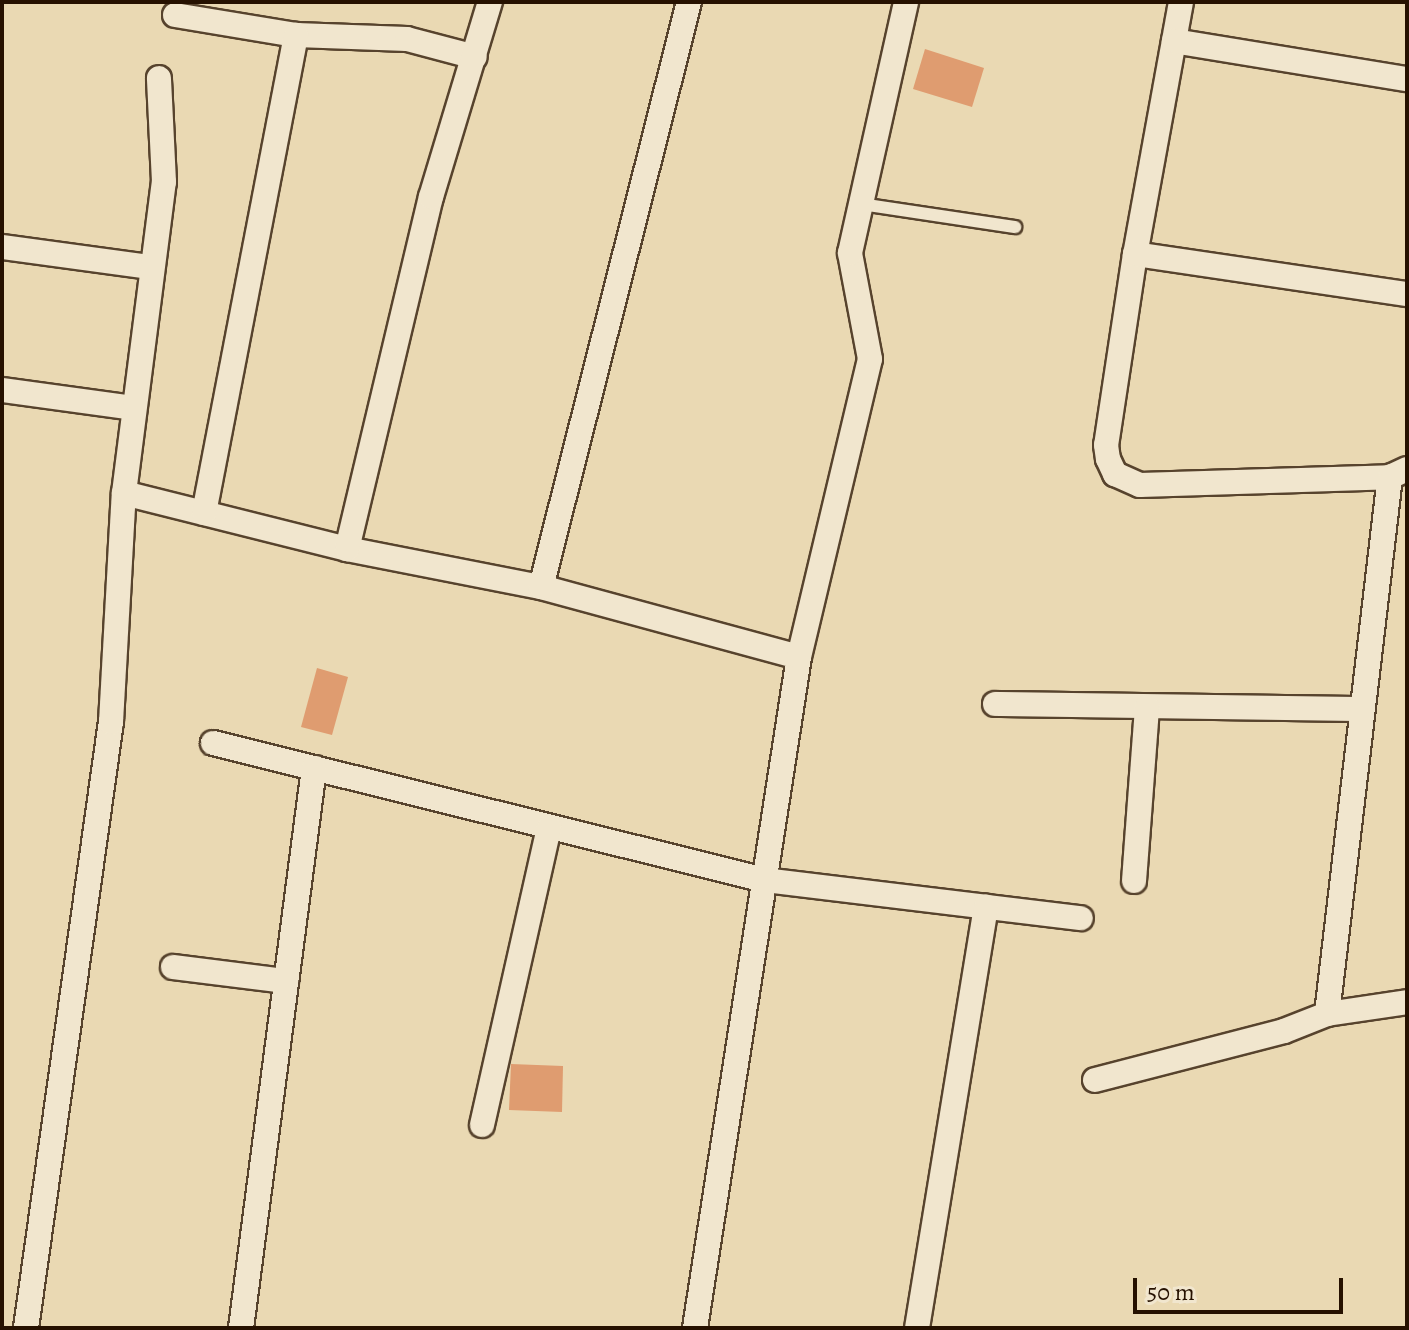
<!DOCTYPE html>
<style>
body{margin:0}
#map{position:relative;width:1409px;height:1330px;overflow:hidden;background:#ead9b3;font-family:Alegreya,serif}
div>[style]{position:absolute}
.building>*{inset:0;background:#df9c70}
.roads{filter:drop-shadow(2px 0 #57432d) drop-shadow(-2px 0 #57432d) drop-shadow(0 2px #57432d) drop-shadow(0 -2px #57432d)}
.lane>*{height:12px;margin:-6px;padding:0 6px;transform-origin:6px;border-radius:6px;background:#f1e6ce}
.street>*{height:24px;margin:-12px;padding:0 12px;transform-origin:12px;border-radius:12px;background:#f1e6ce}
span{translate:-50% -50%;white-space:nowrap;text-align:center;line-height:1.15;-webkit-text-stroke:8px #f1e6ce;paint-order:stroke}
.frame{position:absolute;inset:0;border:4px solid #261100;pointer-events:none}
.scale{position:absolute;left:1133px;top:1278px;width:210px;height:36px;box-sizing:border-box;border:4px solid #261100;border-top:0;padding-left:10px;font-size:24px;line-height:28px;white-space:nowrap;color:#261100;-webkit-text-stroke:6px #f1e6ce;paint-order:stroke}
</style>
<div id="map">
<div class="building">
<i style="clip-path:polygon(925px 49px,984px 68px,972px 107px,913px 89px)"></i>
<i style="clip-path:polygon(317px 668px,348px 677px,332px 735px,301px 727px)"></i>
<i style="clip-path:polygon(511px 1064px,563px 1066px,562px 1112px,509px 1110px)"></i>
</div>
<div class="roads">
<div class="lane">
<i style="left:861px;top:204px;width:156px;rotate:8.5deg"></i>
</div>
<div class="street">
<i style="left:1181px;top:2px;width:256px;rotate:100.3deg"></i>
<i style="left:1135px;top:254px;width:193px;rotate:98.6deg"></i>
<i style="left:1106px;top:445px;width:14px;rotate:82deg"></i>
<i style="left:1108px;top:459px;width:17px;rotate:65deg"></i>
<i style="left:1115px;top:474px;width:27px;rotate:24deg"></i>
<i style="left:1140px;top:485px;width:250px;rotate:-1.8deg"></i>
<i style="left:1390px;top:477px;width:19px;rotate:-25deg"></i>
<i style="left:175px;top:15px;width:123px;rotate:9.4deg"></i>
<i style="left:296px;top:35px;width:111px;rotate:2.1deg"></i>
<i style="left:407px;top:39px;width:70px;rotate:14.8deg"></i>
<i style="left:1174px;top:41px;width:236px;rotate:9.3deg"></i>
<i style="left:2px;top:247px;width:149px;rotate:7.7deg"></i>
<i style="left:1135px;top:254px;width:275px;rotate:8.4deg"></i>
<i style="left:2px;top:390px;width:133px;rotate:7.8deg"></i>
<i style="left:124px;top:493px;width:230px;rotate:14.1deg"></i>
<i style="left:347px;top:549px;width:198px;rotate:11.1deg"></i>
<i style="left:541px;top:587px;width:267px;rotate:15.2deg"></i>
<i style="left:204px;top:513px;width:487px;rotate:-79.1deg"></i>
<i style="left:347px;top:549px;width:362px;rotate:-76.6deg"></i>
<i style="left:431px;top:197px;width:204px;rotate:-73.2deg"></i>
<i style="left:541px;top:587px;width:603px;rotate:-75.8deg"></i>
<i style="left:995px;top:704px;width:367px;rotate:0.8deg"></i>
<i style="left:213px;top:743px;width:569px;rotate:13.94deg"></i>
<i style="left:765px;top:880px;width:318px;rotate:6.9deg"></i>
<i style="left:1134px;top:881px;width:174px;rotate:-85.7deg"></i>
<i style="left:173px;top:967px;width:114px;rotate:7.1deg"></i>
<i style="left:1327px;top:1014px;width:541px;rotate:-83.31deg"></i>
<i style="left:1095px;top:1080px;width:195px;rotate:-14.5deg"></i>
<i style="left:1284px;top:1031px;width:46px;rotate:-21.6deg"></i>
<i style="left:1327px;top:1014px;width:81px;rotate:-8.5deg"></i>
<i style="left:482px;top:1125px;width:305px;rotate:-77.3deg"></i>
<i style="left:26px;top:1328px;width:612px;rotate:-82.02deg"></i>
<i style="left:111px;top:722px;width:229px;rotate:-86.8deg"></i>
<i style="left:124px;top:493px;width:314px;rotate:-82.7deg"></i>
<i style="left:164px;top:182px;width:104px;rotate:-92.8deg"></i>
<i style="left:241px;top:1328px;width:565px;rotate:-82.57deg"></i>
<i style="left:695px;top:1328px;width:679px;rotate:-81.19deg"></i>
<i style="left:799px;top:657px;width:306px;rotate:-76.6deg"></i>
<i style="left:870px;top:359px;width:108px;rotate:-100.7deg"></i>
<i style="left:850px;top:253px;width:257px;rotate:-77.4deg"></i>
<i style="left:917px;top:1328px;width:427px;rotate:-80.7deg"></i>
</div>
</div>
<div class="frame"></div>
<div class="scale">50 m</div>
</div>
